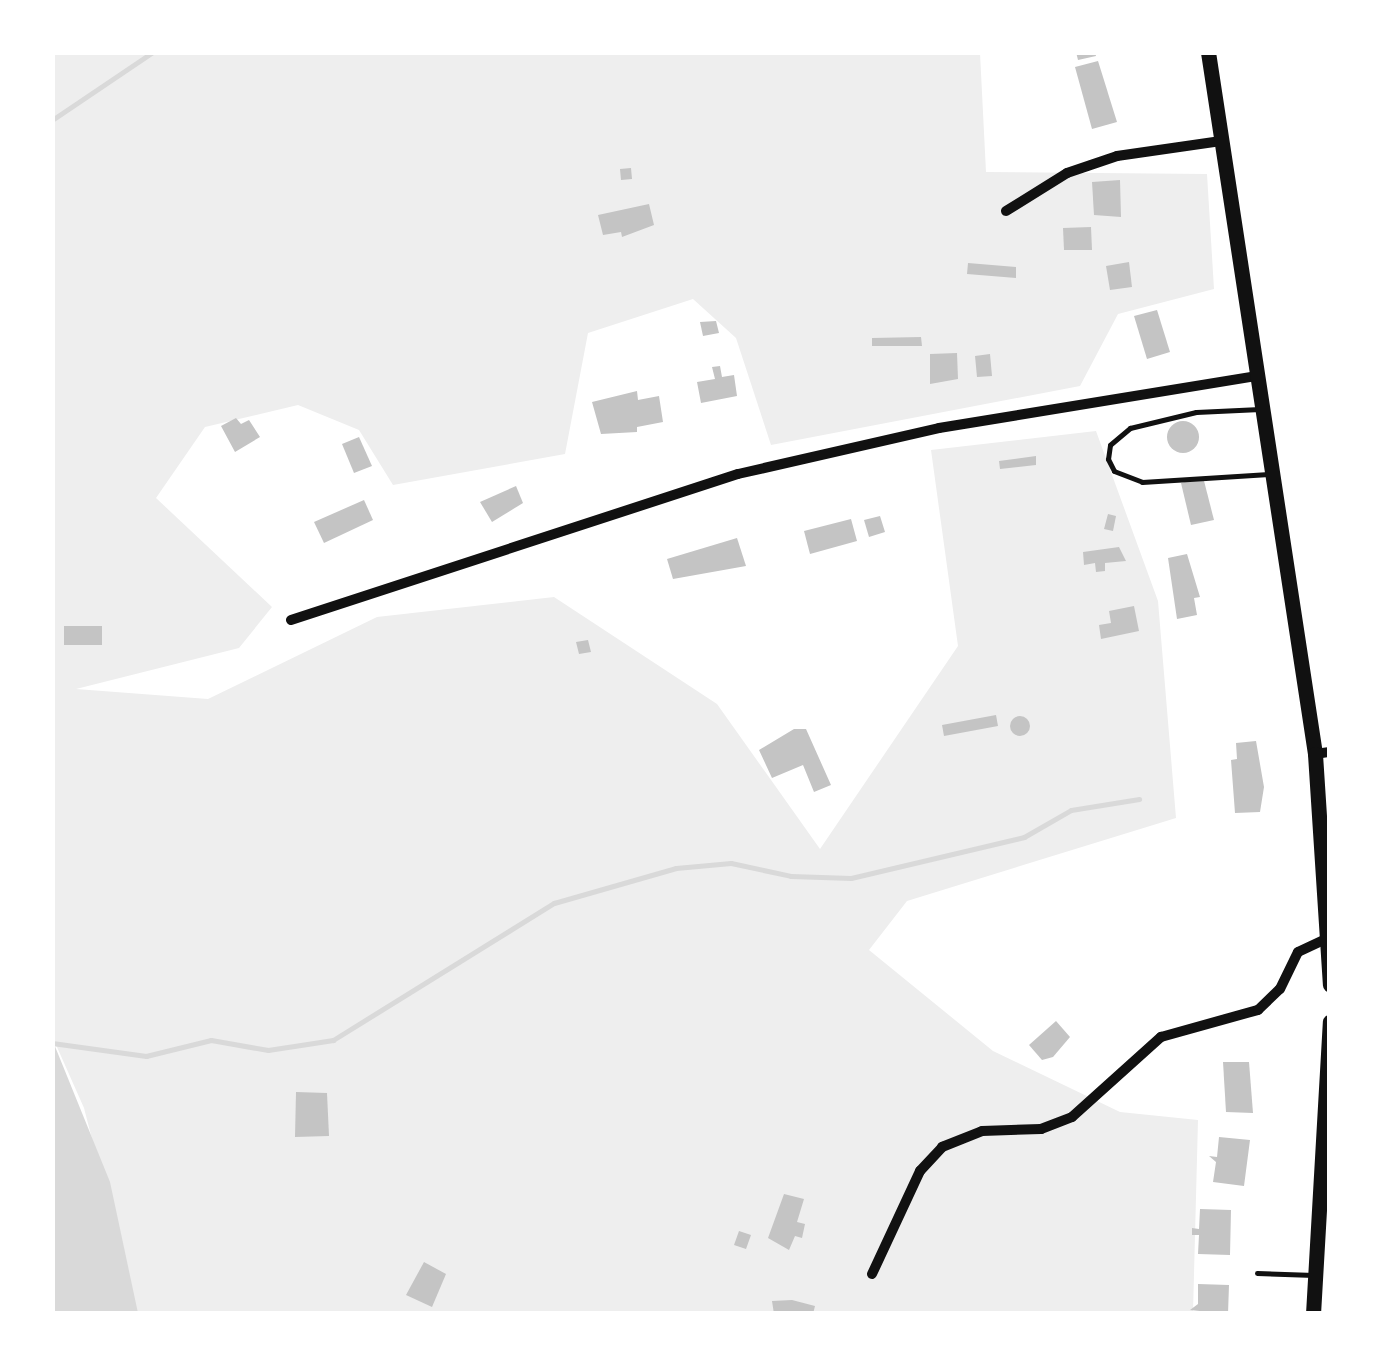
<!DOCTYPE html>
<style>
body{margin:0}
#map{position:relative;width:1382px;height:1366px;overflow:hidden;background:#fff;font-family:Rubik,sans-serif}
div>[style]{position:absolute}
.green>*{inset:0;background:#eee}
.water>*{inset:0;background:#d9d9d9}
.stream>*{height:5px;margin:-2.5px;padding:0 2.5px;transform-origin:2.5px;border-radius:2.5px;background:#d9d9d9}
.building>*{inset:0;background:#c4c4c4}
.round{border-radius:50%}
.service>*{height:5px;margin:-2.5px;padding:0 2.5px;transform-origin:2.5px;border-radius:2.5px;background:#111}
.minor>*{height:10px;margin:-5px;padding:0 5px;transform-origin:5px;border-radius:5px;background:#111}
.secondary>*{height:15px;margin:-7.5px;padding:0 7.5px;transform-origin:7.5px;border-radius:7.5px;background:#111}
span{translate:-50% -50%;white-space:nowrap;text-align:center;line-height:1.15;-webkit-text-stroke:9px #fff;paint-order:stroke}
.frame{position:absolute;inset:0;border:55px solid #fff;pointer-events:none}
</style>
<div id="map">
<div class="green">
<i style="clip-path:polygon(52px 53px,980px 53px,986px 172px,1207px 174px,1214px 289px,1118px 314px,1080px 386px,771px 445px,736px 338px,693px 299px,588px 333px,565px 454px,393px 485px,359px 430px,298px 405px,205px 427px,156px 498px,272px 607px,239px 648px,76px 689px,208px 699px,377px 617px,554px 597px,717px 704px,820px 849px,958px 646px,931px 450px,1096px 431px,1158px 601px,1176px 818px,907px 901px,869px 950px,993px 1051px,1120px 1112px,1198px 1120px,1193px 1313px,137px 1313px,84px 1108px,53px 1038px)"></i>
</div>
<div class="water">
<i style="clip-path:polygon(52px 1039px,110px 1182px,138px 1313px,53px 1313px)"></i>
</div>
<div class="stream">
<i style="left:52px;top:120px;width:122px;rotate:-34deg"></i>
<i style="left:52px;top:1043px;width:95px;rotate:7.9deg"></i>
<i style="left:146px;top:1056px;width:67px;rotate:-13.8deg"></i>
<i style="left:211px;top:1040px;width:58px;rotate:10deg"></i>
<i style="left:268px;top:1050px;width:66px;rotate:-8.7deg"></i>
<i style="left:333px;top:1040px;width:260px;rotate:-31.8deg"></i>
<i style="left:554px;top:903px;width:127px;rotate:-16deg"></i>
<i style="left:676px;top:868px;width:55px;rotate:-5.2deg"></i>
<i style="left:731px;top:863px;width:61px;rotate:12.2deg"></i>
<i style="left:791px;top:876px;width:60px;rotate:1.9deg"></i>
<i style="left:851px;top:878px;width:178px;rotate:-13.3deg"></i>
<i style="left:1024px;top:837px;width:54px;rotate:-29.9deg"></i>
<i style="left:1071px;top:810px;width:69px;rotate:-9.2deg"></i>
</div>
<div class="building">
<i style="clip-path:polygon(1076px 52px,1095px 52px,1096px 56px,1078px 60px)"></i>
<i style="clip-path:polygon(1098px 61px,1117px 122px,1092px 129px,1075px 67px)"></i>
<i style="clip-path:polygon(631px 168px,632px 179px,621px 180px,620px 169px)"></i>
<i style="clip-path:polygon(1120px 180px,1121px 217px,1094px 215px,1092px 182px)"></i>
<i style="clip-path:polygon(649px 204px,654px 225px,622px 237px,621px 232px,603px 235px,598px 215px)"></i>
<i style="clip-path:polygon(1091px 227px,1092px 250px,1064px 250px,1063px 228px)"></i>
<i style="clip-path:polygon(1129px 262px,1132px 287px,1110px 290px,1106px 266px)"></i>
<i style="clip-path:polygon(968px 263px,1016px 267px,1016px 278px,967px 274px)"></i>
<i style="clip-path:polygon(1157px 310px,1170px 352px,1147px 359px,1134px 316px)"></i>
<i style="clip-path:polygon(716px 321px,719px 333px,703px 336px,700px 322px)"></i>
<i style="clip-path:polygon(921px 337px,922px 346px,872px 346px,872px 338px)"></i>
<i style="clip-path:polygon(957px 353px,958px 379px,930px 384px,930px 354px)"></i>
<i style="clip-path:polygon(990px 354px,992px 376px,977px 377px,975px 356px)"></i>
<i style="clip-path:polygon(720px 366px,722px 377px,734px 375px,737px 396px,701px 403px,697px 382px,715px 379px,712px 367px)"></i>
<i style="clip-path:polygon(637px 391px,638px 400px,659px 396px,663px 422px,637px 427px,637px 432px,601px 434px,592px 402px)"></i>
<i style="clip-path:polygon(236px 418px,241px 424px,249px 420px,260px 437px,235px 452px,221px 426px)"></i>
<i class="round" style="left:1167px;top:421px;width:32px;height:32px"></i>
<i style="clip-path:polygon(359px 437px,372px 466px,354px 473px,342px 444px)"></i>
<i style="clip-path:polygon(1036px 456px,1036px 465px,1000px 469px,999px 461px)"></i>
<i style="clip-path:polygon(1203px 477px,1214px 520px,1191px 525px,1181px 483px)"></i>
<i style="clip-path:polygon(516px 486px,523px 503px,492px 522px,480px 502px)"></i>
<i style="clip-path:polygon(364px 500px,373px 520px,324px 543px,314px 522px)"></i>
<i style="clip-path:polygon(1108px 514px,1116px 516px,1113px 531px,1104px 529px)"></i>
<i style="clip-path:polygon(880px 516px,885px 532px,869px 537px,864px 520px)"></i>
<i style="clip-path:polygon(851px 519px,857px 541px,810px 554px,804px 531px)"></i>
<i style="clip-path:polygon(737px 538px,746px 566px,673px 579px,667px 559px)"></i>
<i style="clip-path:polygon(1119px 547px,1126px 561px,1105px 563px,1105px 571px,1096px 572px,1095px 563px,1084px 565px,1083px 552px)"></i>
<i style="clip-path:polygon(1187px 554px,1200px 597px,1194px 598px,1197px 615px,1177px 619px,1168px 558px)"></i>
<i style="clip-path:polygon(1134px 606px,1139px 631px,1101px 639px,1099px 625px,1111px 623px,1109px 611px)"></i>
<i style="clip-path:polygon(64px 626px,102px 626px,102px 645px,64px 645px)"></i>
<i style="clip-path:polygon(588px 640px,591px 652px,579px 654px,576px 642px)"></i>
<i style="clip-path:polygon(996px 715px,998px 726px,944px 736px,942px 725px)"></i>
<i class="round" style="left:1010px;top:716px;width:20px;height:20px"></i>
<i style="clip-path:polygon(794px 729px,806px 729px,831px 785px,814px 792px,803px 765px,772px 778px,759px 750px)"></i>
<i style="clip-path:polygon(1256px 741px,1264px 787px,1260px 812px,1235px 813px,1231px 760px,1237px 759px,1236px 743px)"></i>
<i style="clip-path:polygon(1056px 1021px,1070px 1037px,1053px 1057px,1042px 1060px,1029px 1045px)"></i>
<i style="clip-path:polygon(1223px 1062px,1249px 1062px,1253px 1113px,1226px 1112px)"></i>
<i style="clip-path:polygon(296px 1092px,327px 1093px,329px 1136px,295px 1137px)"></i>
<i style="clip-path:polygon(1219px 1137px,1250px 1140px,1244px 1186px,1213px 1182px,1216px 1162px,1209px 1156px,1217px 1157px)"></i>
<i style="clip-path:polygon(784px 1194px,804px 1199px,797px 1222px,805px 1224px,802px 1238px,795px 1236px,789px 1250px,768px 1238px)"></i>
<i style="clip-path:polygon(1200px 1209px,1231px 1210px,1230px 1255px,1198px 1254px,1199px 1235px,1192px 1235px,1192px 1228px,1199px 1229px)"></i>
<i style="clip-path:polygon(739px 1231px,751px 1235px,746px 1249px,734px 1245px)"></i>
<i style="clip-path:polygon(424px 1262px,446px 1274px,432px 1307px,406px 1295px)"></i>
<i style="clip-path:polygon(1198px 1284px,1229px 1285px,1228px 1314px,1190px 1310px,1198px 1304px)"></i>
<i style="clip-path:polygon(772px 1301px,792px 1300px,815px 1306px,813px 1314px,774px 1314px)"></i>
</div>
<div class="service">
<i style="left:1260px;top:409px;width:64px;rotate:177.3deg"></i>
<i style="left:1196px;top:412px;width:68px;rotate:166.4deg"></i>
<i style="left:1130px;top:428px;width:26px;rotate:140deg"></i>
<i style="left:1110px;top:445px;width:14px;rotate:98deg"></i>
<i style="left:1108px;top:459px;width:13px;rotate:63deg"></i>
<i style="left:1114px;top:471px;width:30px;rotate:21deg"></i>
<i style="left:1142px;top:482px;width:127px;rotate:-3.6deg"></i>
<i style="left:1257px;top:1273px;width:57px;rotate:2deg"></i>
</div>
<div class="minor">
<i style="left:1006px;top:211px;width:72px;rotate:-31.9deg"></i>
<i style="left:1067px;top:173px;width:53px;rotate:-18.8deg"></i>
<i style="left:1117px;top:156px;width:105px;rotate:-8.2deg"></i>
<i style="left:291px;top:620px;width:470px;rotate:-18.1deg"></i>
<i style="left:738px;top:474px;width:206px;rotate:-12.9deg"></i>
<i style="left:939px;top:428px;width:321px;rotate:-9.3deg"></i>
<i style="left:1315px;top:754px;width:15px;rotate:-8deg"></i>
<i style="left:872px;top:1274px;width:114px;rotate:-65deg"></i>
<i style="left:920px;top:1171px;width:33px;rotate:-47deg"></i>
<i style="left:942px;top:1147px;width:43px;rotate:-21.8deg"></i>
<i style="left:982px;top:1131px;width:59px;rotate:-1.9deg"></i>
<i style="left:1041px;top:1129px;width:33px;rotate:-21deg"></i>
<i style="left:1072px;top:1117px;width:120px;rotate:-42deg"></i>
<i style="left:1161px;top:1037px;width:101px;rotate:-15.6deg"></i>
<i style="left:1258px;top:1010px;width:30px;rotate:-44deg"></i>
<i style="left:1280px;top:989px;width:41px;rotate:-64.1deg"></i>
<i style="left:1298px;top:952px;width:33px;rotate:-25deg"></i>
</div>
<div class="secondary">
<i style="left:1208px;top:52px;width:710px;rotate:81.33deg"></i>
<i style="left:1315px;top:754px;width:231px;rotate:86.3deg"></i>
<i style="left:1313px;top:1314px;width:293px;rotate:-86.7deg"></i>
</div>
<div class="frame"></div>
</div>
